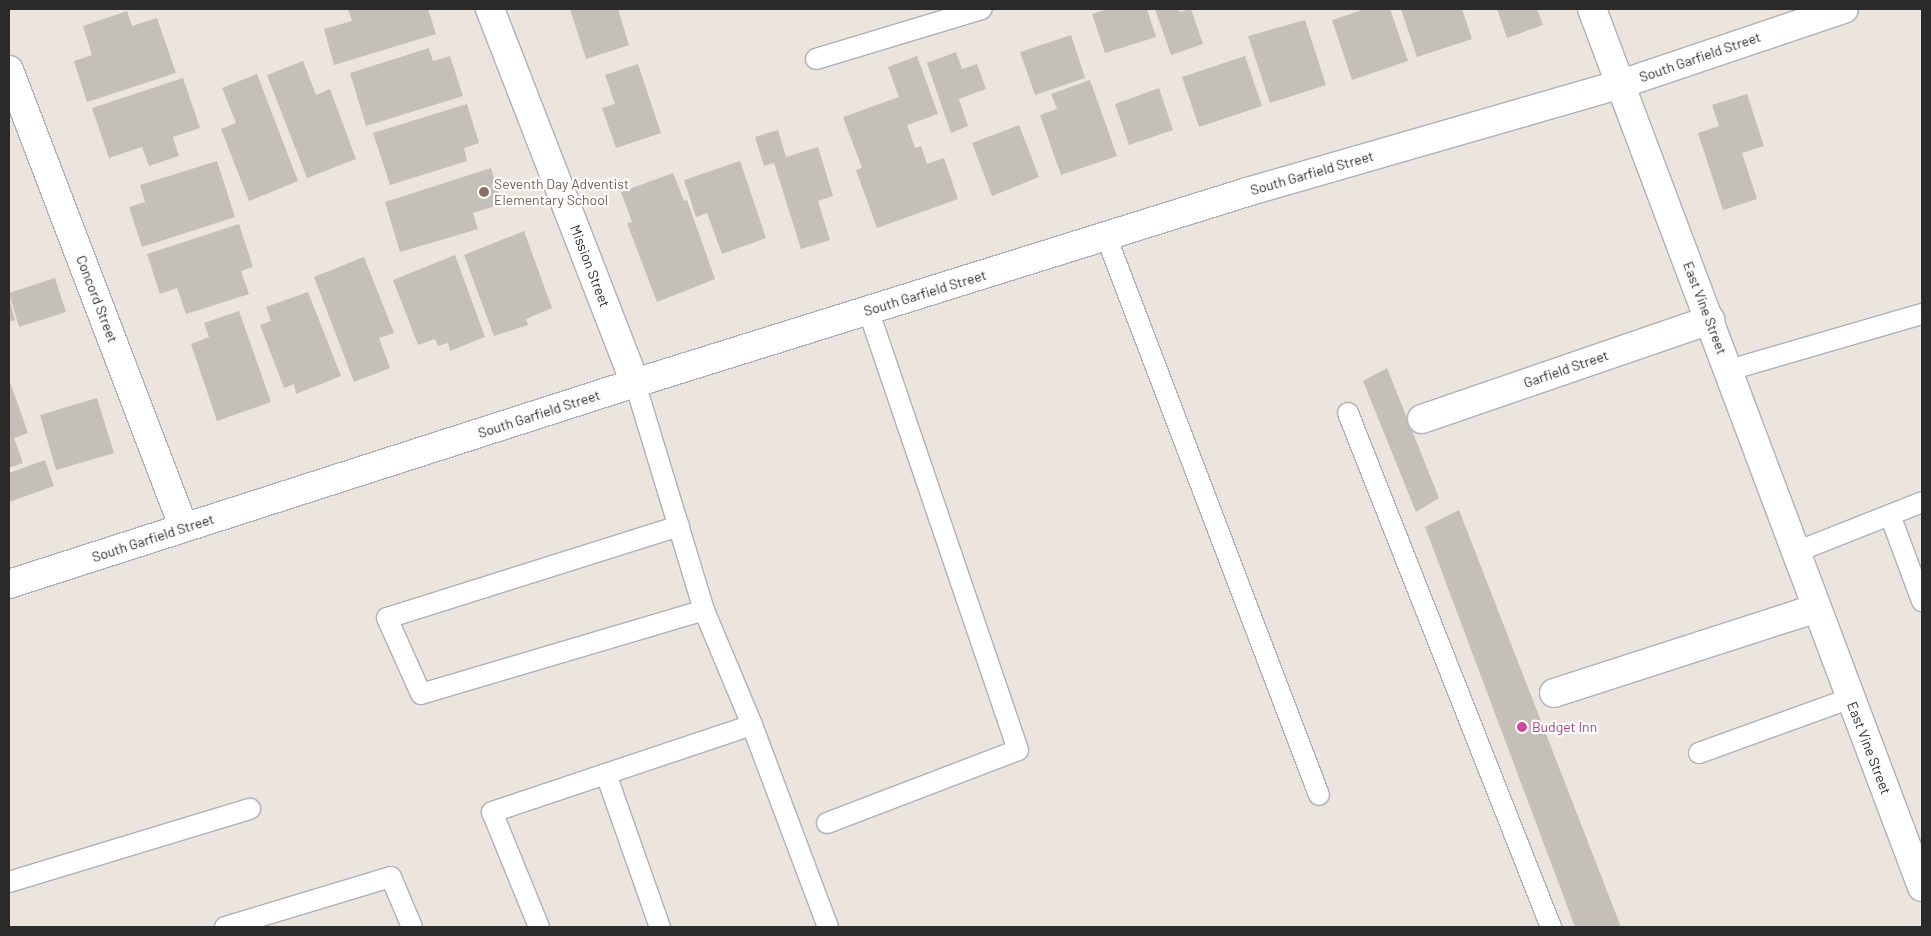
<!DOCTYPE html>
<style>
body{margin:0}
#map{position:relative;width:1931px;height:936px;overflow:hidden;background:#ebe5dd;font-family:Barlow,sans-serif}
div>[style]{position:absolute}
.building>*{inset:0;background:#c4bfb8}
.roads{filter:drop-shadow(1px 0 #adb0ba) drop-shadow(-1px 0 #adb0ba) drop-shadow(0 1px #adb0ba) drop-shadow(0 -1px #adb0ba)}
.lane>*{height:20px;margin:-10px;padding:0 10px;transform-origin:10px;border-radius:10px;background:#fff}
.street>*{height:28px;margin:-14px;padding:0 14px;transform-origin:14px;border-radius:14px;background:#fff}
.dots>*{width:14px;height:14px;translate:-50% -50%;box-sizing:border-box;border:2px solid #fff;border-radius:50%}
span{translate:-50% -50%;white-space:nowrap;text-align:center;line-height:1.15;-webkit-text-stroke:4.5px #fff;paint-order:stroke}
.street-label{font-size:14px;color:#2a2a2a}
.education-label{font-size:14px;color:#785e54}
.left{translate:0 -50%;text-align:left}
.hotel-label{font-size:14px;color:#b23c85}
.frame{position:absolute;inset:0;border:10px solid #2a2a2a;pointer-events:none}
</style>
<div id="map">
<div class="building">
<i style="clip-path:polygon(348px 9px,428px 9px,436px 34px,334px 65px,324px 29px,352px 21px)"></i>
<i style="clip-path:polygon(570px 9px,618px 9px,629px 45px,586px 59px)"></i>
<i style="clip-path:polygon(1108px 9px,1147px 9px,1156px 37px,1105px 53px,1092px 14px)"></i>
<i style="clip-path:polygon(1155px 9px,1178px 9px,1180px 12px,1191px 9px,1203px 44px,1171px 55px)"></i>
<i style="clip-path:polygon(1365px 9px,1390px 9px,1408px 61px,1352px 80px,1332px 20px)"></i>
<i style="clip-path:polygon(1401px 9px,1462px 9px,1472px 39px,1417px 57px)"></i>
<i style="clip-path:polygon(1497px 9px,1537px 9px,1543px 25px,1507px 38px)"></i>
<i style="clip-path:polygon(127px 11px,132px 26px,157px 18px,176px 73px,87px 102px,74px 61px,92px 55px,83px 26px)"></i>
<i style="clip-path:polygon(1305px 20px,1326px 85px,1270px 103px,1248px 36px)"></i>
<i style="clip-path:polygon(1071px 35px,1085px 78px,1035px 95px,1020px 52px)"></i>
<i style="clip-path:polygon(429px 48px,433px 61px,450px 56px,463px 96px,366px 126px,350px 73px)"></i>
<i style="clip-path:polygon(956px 52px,962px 69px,977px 64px,986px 89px,959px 99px,968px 126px,951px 133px,927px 63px)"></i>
<i style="clip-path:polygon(917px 56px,938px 114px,907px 125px,915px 148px,921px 146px,927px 164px,944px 158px,958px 199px,877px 228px,856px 170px,862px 168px,843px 117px,899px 97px,888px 67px)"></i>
<i style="clip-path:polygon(1245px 56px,1262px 106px,1199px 127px,1182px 77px)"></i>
<i style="clip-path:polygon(303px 61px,316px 95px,330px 89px,356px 159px,307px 178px,267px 75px)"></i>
<i style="clip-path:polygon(638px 64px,661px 133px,616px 148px,602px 108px,615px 104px,605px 75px)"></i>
<i style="clip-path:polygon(257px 74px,298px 181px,249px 201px,221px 129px,236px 123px,222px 88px)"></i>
<i style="clip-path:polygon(183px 78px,200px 128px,173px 137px,179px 156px,149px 166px,142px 147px,109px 158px,92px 108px)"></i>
<i style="clip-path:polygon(1090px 80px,1117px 156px,1061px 175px,1040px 115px,1057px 109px,1051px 94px)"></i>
<i style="clip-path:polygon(1159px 88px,1173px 130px,1129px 145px,1115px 104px)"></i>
<i style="clip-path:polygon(1747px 94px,1764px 146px,1742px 153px,1757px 199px,1723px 210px,1698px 133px,1719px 126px,1712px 105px)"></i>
<i style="clip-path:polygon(467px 104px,479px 143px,464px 148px,467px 161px,390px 185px,373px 133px)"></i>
<i style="clip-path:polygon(1019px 125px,1039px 177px,992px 196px,972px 143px)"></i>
<i style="clip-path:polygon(778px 130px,786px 157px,818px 147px,833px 196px,818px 201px,830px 240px,801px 249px,774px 163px,764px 166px,755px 137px)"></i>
<i style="clip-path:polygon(217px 161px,235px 217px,142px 247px,129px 207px,145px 202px,140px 185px)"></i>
<i style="clip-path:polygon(740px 161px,766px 238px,722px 254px,707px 213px,696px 217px,684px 180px)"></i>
<i style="clip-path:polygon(491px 168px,502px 204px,473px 213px,478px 229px,400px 252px,385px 202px)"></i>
<i style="clip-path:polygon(673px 173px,684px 201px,687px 200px,715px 279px,657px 302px,627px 223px,632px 222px,621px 192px)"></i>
<i style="clip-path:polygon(239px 224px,253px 267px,241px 271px,249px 294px,186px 314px,177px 288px,160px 294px,147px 254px)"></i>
<i style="clip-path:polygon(524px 231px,552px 308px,526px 319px,528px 325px,494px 336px,464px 255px)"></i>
<i style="clip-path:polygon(455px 255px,485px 337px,450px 351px,448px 343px,438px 346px,435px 339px,418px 345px,393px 280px)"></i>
<i style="clip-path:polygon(364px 257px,394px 333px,379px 338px,390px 368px,354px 382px,314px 277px)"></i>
<i style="clip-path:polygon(55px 278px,66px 312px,19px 327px,9px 293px)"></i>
<i style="clip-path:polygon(308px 292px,341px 376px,296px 394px,294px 384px,284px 388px,260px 325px,271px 321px,266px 307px)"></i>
<i style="clip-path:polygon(9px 298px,15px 320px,9px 322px)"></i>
<i style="clip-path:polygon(239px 311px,271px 402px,217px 421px,191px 344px,209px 337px,204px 323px)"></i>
<i style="clip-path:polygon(1387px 368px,1439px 498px,1416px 512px,1363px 381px)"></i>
<i style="clip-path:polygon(9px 379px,28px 433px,14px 438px,23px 463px,9px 468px)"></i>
<i style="clip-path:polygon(97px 398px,114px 453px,56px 470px,40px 415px)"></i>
<i style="clip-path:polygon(45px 460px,54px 486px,9px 502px,9px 473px)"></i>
<i style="clip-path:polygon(1459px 510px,1621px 927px,1575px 927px,1425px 527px)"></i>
</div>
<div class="roads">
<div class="lane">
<i style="left:816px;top:59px;width:173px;rotate:-16.8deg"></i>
<i style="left:1106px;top:236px;width:598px;rotate:69.14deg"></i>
<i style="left:1729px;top:370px;width:201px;rotate:-16.2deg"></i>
<i style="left:635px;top:383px;width:237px;rotate:73.1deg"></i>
<i style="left:704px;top:610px;width:125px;rotate:67.3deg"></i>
<i style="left:752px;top:725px;width:216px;rotate:69.4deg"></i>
<i style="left:1348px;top:413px;width:553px;rotate:68.45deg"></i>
<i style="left:1890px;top:515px;width:92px;rotate:69.6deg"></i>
<i style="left:679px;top:526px;width:306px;rotate:162.5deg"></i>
<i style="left:387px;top:618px;width:83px;rotate:65.9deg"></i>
<i style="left:421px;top:694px;width:295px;rotate:-16.5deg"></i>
<i style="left:1796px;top:552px;width:136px;rotate:-21.6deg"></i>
<i style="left:1699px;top:753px;width:162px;rotate:-19.9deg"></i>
<i style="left:606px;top:774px;width:162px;rotate:70.6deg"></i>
<i style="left:827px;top:823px;width:204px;rotate:-20.9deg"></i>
<i style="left:1018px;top:750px;width:465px;rotate:-108.8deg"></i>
<i style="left:9px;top:882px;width:252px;rotate:-16.9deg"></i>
<i style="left:225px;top:927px;width:173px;rotate:-16.8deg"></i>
<i style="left:391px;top:877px;width:54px;rotate:67.2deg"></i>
<i style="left:539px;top:927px;width:124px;rotate:-112.2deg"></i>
<i style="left:492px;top:812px;width:274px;rotate:-18.5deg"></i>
</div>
<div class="street">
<i style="left:490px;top:9px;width:401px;rotate:68.8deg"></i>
<i style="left:1592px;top:9px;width:938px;rotate:69.4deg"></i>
<i style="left:9px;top:70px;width:490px;rotate:69.1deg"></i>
<i style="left:1422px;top:419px;width:305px;rotate:-19deg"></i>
<i style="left:9px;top:584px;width:657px;rotate:-17.8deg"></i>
<i style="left:635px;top:383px;width:641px;rotate:-17.33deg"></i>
<i style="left:1247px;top:192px;width:389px;rotate:-16.1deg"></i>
<i style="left:1621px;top:84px;width:235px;rotate:-18.6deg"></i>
<i style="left:1554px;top:693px;width:276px;rotate:-17.9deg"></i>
</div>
</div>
<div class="dots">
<i style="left:484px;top:192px;background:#8d6e63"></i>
<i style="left:1522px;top:727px;background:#d1479c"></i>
</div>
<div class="street-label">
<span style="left:1700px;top:57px;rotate:-19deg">South Garfield Street</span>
<span style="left:1312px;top:173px;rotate:-16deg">South Garfield Street</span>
<span style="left:590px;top:266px;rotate:69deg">Mission Street</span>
<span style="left:925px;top:293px;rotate:-17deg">South Garfield Street</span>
<span style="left:97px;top:299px;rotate:69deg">Concord Street</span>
<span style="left:1705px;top:308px;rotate:69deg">East Vine Street</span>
<span style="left:1566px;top:369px;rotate:-19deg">Garfield Street</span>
<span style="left:539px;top:414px;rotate:-18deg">South Garfield Street</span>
<span style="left:153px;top:538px;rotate:-18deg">South Garfield Street</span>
<span style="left:1869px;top:748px;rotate:69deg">East Vine Street</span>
</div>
<div class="education-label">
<span class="left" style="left:494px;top:192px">Seventh Day Adventist<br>Elementary School</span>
</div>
<div class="hotel-label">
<span class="left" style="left:1532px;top:727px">Budget Inn</span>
</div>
<div class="frame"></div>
</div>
